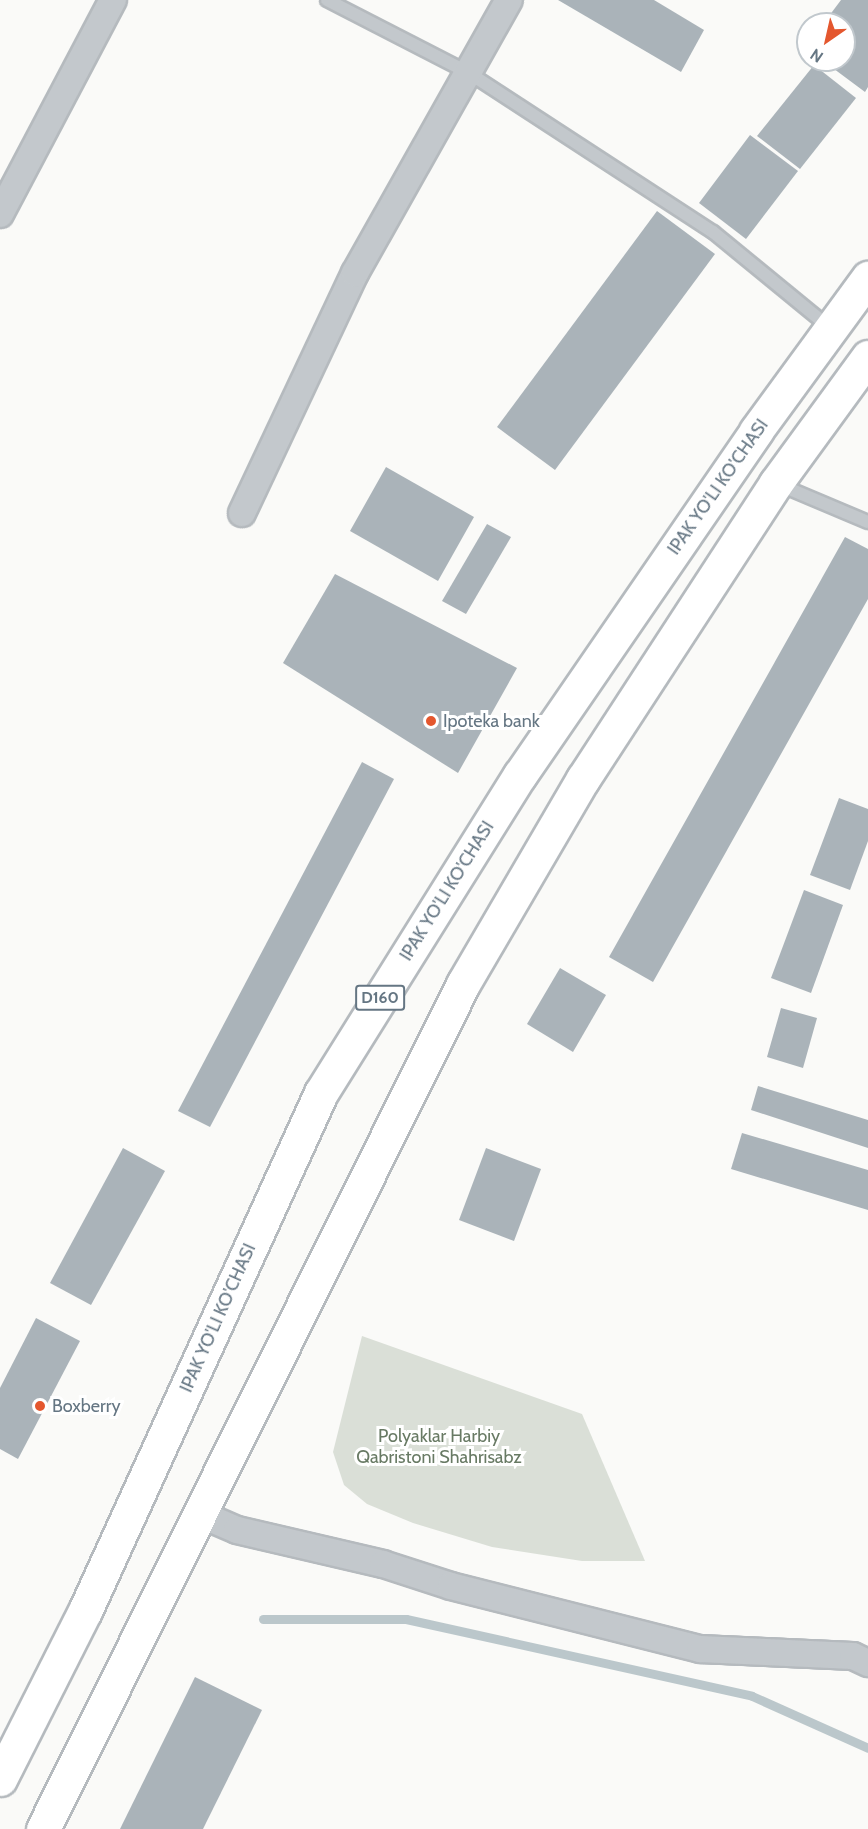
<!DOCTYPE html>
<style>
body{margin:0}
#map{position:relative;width:868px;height:1829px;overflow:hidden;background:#fafaf8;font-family:Cabin,sans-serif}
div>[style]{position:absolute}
.green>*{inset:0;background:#dadfd7}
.stream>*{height:9px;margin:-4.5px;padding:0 4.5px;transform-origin:4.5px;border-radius:4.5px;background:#bbc7cb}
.building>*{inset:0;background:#aab3b9}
.roads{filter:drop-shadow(2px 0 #b5babe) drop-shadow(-2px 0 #b5babe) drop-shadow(0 2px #b5babe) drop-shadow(0 -2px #b5babe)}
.service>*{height:12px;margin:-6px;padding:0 6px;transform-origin:6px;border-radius:6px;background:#c3c8cc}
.minor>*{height:26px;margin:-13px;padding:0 13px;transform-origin:13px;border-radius:13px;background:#c3c8cc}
.primary>*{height:33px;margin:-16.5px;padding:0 16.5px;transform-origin:16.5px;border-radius:16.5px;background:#fff}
.dots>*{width:16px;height:16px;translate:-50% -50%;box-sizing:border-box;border:3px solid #fff;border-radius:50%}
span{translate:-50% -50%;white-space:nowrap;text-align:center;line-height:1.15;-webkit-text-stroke:6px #fff;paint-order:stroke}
.shield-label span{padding:2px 4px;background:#fff;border:2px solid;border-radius:4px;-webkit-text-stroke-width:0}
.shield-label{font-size:16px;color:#657683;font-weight:700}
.street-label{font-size:18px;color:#657683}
.poi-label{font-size:18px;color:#657683}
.left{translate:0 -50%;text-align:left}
.park-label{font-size:18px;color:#687a64}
.north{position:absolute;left:796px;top:12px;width:60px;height:60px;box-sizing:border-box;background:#fff;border:2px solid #c1c8cd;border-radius:50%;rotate:214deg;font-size:16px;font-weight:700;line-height:24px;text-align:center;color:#657683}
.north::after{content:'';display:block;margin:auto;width:21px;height:27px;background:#e4572e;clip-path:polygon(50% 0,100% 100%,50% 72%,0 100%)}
</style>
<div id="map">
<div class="green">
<i style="clip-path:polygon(362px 1336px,582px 1414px,645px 1561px,582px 1561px,492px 1547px,413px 1523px,367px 1504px,344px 1485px,333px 1452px)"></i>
</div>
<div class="stream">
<i style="left:263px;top:1619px;width:143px"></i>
<i style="left:406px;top:1619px;width:354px;rotate:12.5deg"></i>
<i style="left:752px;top:1696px;width:127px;rotate:24.1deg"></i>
</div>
<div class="building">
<i style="clip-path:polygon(558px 0,654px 0,704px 30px,681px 72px)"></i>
<i style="clip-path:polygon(841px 0,868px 0,868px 87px,865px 92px,822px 60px,844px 60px,844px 24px,823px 24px)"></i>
<i style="clip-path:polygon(814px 65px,856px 98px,800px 169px,757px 136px)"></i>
<i style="clip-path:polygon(750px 135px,798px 171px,746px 239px,699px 203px)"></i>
<i style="clip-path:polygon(657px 211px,715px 254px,555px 470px,497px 427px)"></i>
<i style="clip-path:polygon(386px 467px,474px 517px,438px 581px,350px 531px)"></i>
<i style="clip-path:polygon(487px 524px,511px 537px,466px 614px,442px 601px)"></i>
<i style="clip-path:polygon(845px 537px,868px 549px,868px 599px,653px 982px,609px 957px)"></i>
<i style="clip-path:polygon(335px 574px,517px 668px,458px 773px,283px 663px)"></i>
<i style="clip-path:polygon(362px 762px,394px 779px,210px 1127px,178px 1111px)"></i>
<i style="clip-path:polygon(839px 798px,868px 809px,868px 841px,850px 890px,810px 875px)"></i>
<i style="clip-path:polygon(804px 890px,843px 905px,811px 993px,771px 978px)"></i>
<i style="clip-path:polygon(560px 968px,606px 995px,573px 1052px,527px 1024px)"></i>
<i style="clip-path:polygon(781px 1008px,817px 1018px,803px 1068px,767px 1057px)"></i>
<i style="clip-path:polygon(758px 1086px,868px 1120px,868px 1148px,751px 1110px)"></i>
<i style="clip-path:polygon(742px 1133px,868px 1170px,868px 1210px,731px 1169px)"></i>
<i style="clip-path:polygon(123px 1148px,165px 1171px,91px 1305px,50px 1283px)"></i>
<i style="clip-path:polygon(486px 1148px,541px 1169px,514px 1241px,459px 1220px)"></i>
<i style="clip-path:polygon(36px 1318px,80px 1341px,18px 1459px,0 1449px,0 1388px)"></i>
<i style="clip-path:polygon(195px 1677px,262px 1710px,203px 1829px,120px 1829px)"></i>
</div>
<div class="roads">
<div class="service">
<i style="left:327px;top:0;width:160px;rotate:27.2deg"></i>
<i style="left:469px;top:73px;width:291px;rotate:33.1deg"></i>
<i style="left:713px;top:232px;width:150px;rotate:39.3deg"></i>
<i style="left:778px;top:484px;width:98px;rotate:22.9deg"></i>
</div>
<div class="minor">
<i style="left:0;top:214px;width:242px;rotate:-62.2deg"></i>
<i style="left:242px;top:513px;width:265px;rotate:-64.8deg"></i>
<i style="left:355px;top:273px;width:313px;rotate:-60.6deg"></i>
<i style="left:200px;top:1514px;width:40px;rotate:23.4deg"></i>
<i style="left:237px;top:1530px;width:150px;rotate:13.1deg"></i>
<i style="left:383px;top:1564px;width:71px;rotate:17.9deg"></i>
<i style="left:451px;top:1586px;width:257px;rotate:14.2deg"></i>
<i style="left:700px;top:1649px;width:153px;rotate:2.6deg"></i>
<i style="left:853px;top:1656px;width:17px;rotate:25deg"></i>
</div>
<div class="primary">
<i style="left:0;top:1779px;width:188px;rotate:-63.2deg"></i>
<i style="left:85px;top:1611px;width:569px;rotate:-65.51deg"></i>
<i style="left:321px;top:1093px;width:375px;rotate:-58deg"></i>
<i style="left:520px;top:775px;width:417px;rotate:-55.5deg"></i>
<i style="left:756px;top:431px;width:190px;rotate:-53.8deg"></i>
<i style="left:43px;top:1829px;width:944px;rotate:-63.57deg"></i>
<i style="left:463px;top:984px;width:238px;rotate:-59.7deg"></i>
<i style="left:583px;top:779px;width:353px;rotate:-56.9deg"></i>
<i style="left:776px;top:483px;width:156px;rotate:-53.9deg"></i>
</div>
</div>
<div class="dots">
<i style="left:431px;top:721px;background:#e4572e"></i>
<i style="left:40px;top:1406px;background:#e4572e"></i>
</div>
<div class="shield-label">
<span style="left:380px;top:998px">D160</span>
</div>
<div class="street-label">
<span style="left:718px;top:487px;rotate:-55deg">IPAK YO'LI KO'CHASI</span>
<span style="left:447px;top:891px;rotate:-58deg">IPAK YO'LI KO'CHASI</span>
<span style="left:218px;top:1318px;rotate:-66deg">IPAK YO'LI KO'CHASI</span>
</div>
<div class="poi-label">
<span class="left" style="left:443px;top:721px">Ipoteka bank</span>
<span class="left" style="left:52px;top:1406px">Boxberry</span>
</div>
<div class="park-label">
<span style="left:439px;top:1447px">Polyaklar Harbiy<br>Qabristoni Shahrisabz</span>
</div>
<div class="north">N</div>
</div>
